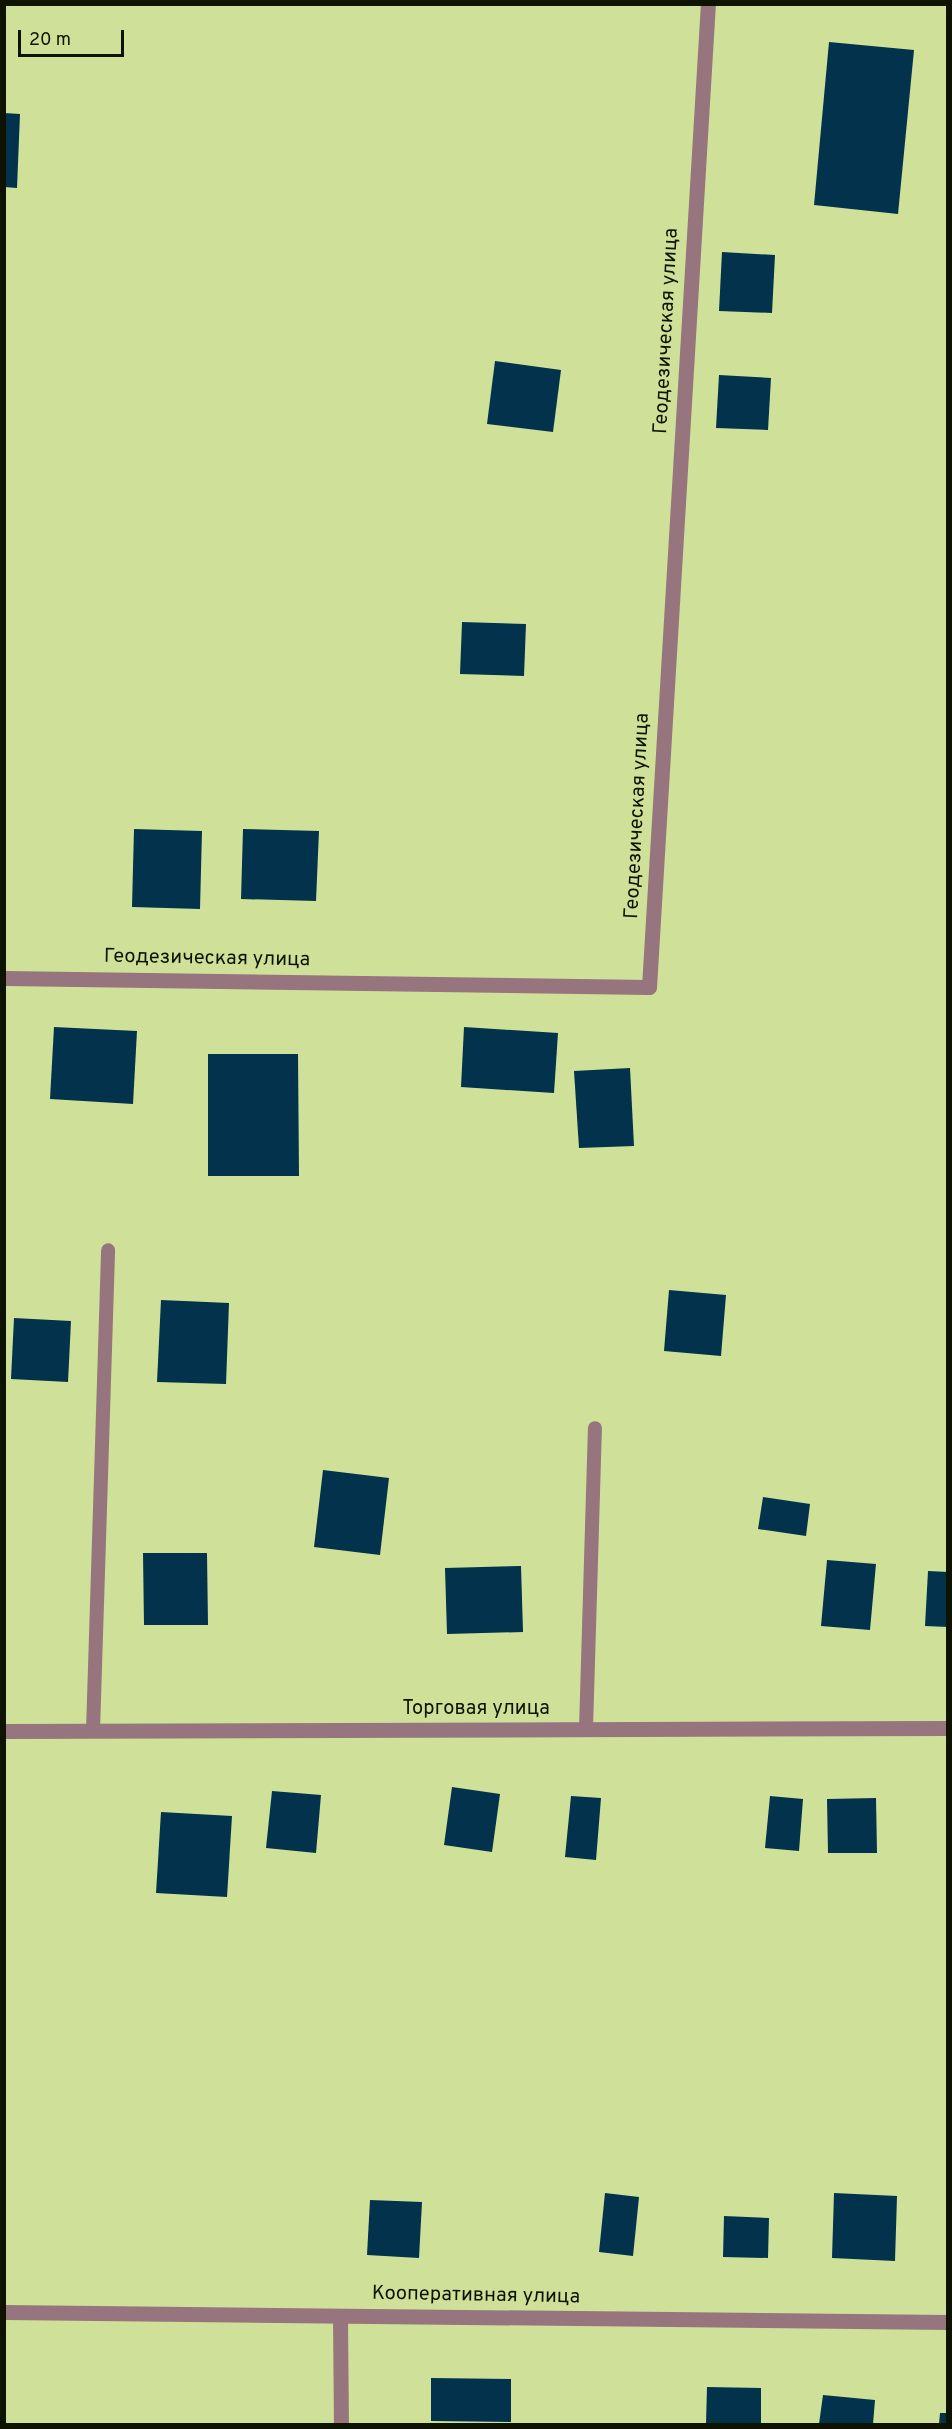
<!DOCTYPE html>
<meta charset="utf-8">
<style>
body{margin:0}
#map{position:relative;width:952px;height:2429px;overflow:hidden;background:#cfe198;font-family:Overpass,sans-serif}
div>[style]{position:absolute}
.building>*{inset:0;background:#03324c}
.service>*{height:14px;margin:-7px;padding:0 7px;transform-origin:7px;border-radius:7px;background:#96757f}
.minor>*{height:15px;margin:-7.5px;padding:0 7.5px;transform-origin:7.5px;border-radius:7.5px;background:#96757f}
span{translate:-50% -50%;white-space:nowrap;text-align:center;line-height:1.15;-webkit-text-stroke:6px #cfe198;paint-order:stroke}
.street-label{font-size:20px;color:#0e1300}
.frame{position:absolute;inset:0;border:6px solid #0e1300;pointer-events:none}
.scale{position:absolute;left:18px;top:30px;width:106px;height:27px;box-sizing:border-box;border:3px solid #0e1300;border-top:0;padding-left:8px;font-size:18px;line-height:21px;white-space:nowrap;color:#0e1300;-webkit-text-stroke:4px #cfe198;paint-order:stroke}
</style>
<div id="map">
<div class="building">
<i style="clip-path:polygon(829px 42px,914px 50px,898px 214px,814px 205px)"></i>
<i style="clip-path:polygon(4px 113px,20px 114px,17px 188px,4px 187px)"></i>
<i style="clip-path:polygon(722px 252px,775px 255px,772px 313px,719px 311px)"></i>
<i style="clip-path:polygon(495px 361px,561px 370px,553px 432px,487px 424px)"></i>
<i style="clip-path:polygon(719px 375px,771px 378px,768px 430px,716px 428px)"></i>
<i style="clip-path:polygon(462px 622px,526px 624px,524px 676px,460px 674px)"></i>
<i style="clip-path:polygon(134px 829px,202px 831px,200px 909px,132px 907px)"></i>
<i style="clip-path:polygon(243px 829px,319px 831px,316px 901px,241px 899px)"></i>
<i style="clip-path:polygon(54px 1027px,137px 1031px,133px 1104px,50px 1099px)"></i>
<i style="clip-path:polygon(464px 1027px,558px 1033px,554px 1093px,461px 1087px)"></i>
<i style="clip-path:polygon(208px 1054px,298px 1054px,299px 1176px,208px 1176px)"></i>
<i style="clip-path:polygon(630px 1068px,634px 1146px,579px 1148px,574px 1071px)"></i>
<i style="clip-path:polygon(669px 1290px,726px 1295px,721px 1356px,664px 1351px)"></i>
<i style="clip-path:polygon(161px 1300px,229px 1303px,226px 1384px,157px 1382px)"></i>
<i style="clip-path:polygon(14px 1318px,71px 1321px,68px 1382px,11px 1379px)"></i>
<i style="clip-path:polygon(323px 1470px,389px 1478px,380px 1555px,314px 1547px)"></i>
<i style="clip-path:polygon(763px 1497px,810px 1504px,806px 1536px,758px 1529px)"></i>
<i style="clip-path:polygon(143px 1553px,207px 1553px,208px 1625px,144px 1625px)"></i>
<i style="clip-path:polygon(827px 1560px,876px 1564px,870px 1630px,821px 1626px)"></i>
<i style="clip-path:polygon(521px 1566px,523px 1632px,447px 1634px,445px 1568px)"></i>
<i style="clip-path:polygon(928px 1571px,948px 1572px,948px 1627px,925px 1626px)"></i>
<i style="clip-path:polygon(452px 1787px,500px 1794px,492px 1852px,444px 1845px)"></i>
<i style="clip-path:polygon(272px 1791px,321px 1795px,316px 1853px,266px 1848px)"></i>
<i style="clip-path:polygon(571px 1796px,601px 1798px,596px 1860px,565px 1857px)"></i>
<i style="clip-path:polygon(770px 1796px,803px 1799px,799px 1851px,765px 1848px)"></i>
<i style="clip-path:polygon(876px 1798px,877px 1853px,828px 1853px,827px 1799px)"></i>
<i style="clip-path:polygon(161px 1812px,232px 1816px,227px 1897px,156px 1893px)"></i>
<i style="clip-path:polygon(605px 2193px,639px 2197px,633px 2256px,599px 2252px)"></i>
<i style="clip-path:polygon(834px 2193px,897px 2196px,895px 2261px,832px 2258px)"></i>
<i style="clip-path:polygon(370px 2200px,422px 2202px,419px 2258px,367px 2255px)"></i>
<i style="clip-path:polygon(724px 2216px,769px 2218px,768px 2258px,723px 2257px)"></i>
<i style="clip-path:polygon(431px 2378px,511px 2379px,511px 2422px,431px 2421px)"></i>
<i style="clip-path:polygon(707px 2387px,761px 2388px,761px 2424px,706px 2424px)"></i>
<i style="clip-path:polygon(823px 2395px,875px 2400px,873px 2424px,819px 2424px)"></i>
<i style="clip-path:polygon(940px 2413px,948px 2413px,948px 2424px,939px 2424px)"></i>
</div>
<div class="service">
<i style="left:586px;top:1729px;width:301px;rotate:-88.3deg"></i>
<i style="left:93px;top:1731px;width:481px;rotate:-88.2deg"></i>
</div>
<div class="minor">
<i style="left:4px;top:978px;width:645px;rotate:0.8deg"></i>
<i style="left:649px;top:987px;width:985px;rotate:-86.57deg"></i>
<i style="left:4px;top:1731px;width:944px;rotate:-0.18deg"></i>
<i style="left:4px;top:2312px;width:944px;rotate:0.61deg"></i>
<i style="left:340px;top:2316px;width:108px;rotate:89.5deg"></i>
</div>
<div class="street-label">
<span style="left:667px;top:331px;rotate:-87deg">Геодезическая улица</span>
<span style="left:638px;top:816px;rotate:-87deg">Геодезическая улица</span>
<span style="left:207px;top:959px;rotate:1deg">Геодезическая улица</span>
<span style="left:476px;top:1709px">Торговая улица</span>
<span style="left:476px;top:2296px;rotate:1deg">Кооперативная улица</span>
</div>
<div class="frame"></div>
<div class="scale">20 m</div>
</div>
